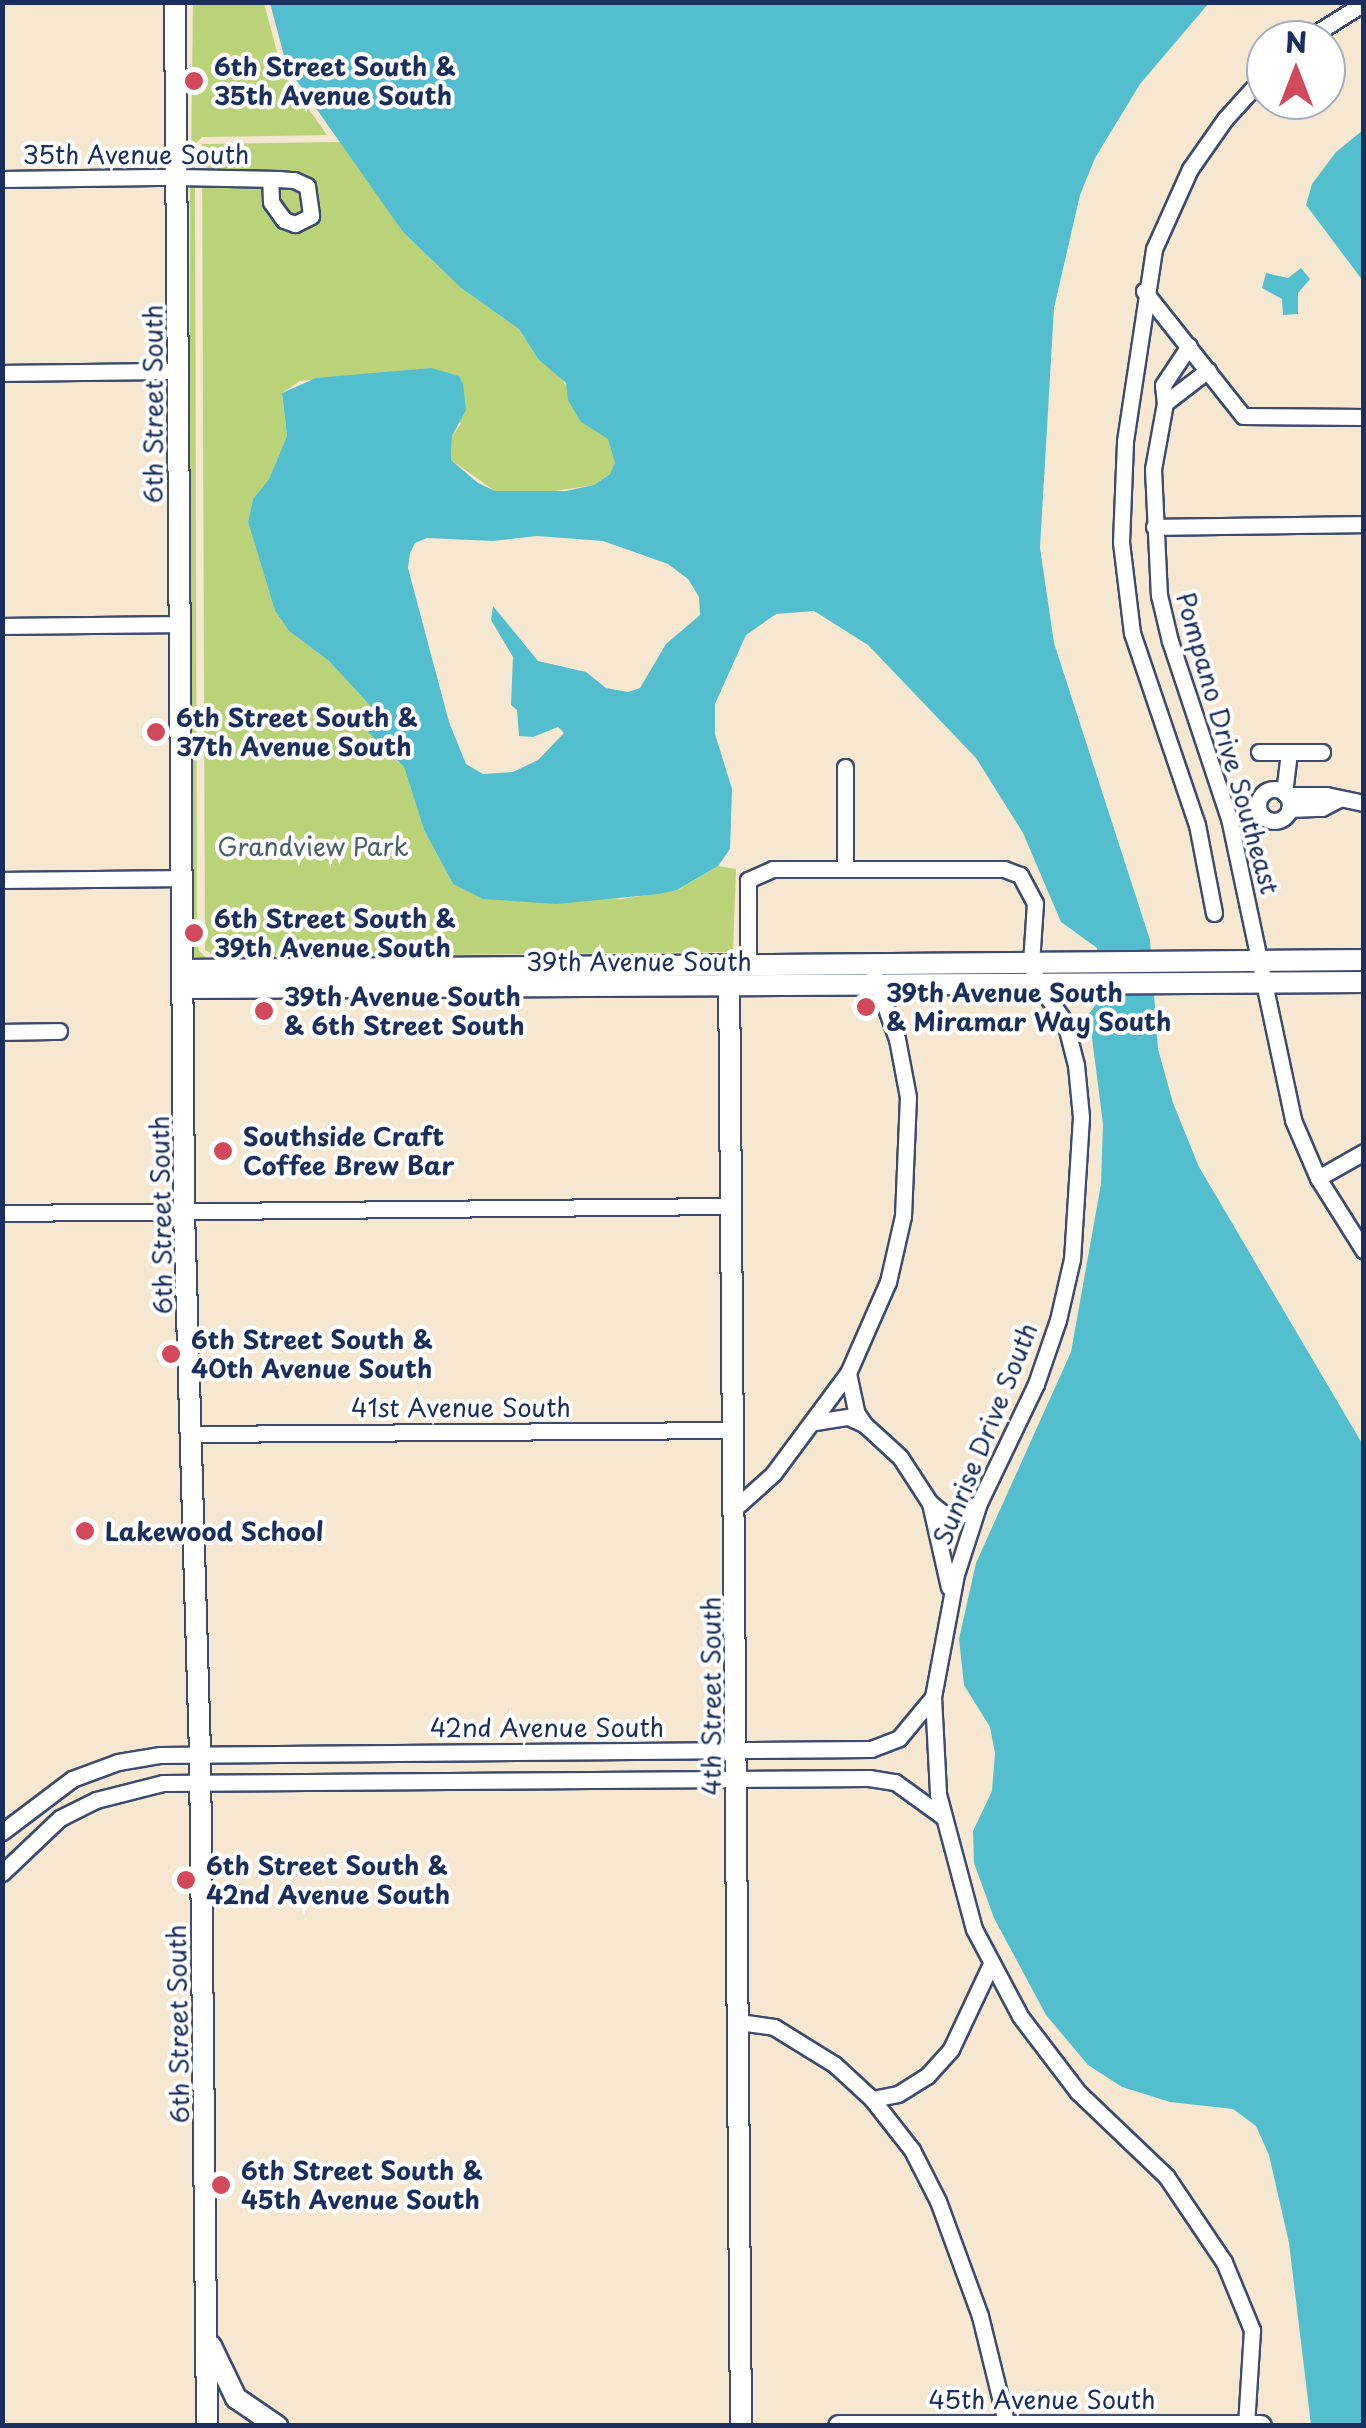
<!DOCTYPE html>
<style>
body{margin:0}
#map{position:relative;width:1366px;height:2428px;overflow:hidden;background:#f5e7d0;font-family:"Playpen Sans",sans-serif}
div>[style]{position:absolute}
.green>*{inset:0;background:#bad378}
.water>*{inset:0;background:#53bfce}
.roads{filter:drop-shadow(2px 0 #3c4b6f) drop-shadow(-2px 0 #3c4b6f) drop-shadow(0 2px #3c4b6f) drop-shadow(0 -2px #3c4b6f)}
.minor>*{height:15px;margin:-7.5px;padding:0 7.5px;transform-origin:7.5px;border-radius:7.5px;background:#fff}
.minor>.ring{margin:-7.5px;padding:0;box-sizing:content-box;background:none;border:15px solid #fff;border-radius:50%}
.tertiary>*{height:20px;margin:-10px;padding:0 10px;transform-origin:10px;border-radius:10px;background:#fff}
.dots>*{width:28px;height:28px;translate:-50% -50%;box-sizing:border-box;border:5px solid #fff;border-radius:50%}
span{translate:-50% -50%;white-space:nowrap;text-align:center;line-height:1.15;-webkit-text-stroke:8px #fff;paint-order:stroke}
.poi-label{font-size:25px;color:#1b2f5e;font-weight:700}
.left{translate:0 -50%;text-align:left}
.street-label{font-size:25px;color:#1b2f5e}
.park-label{font-size:25px;color:#4b6066}
.frame{position:absolute;inset:0;border:5px solid #1b2f5e;pointer-events:none}
.north{position:absolute;left:1246px;top:20px;width:100px;height:100px;box-sizing:border-box;background:#fff;border:2px solid #a4acbf;border-radius:50%;rotate:0deg;font-size:28px;font-weight:700;line-height:40px;text-align:center;color:#1b2f5e}
.north::after{content:'';display:block;margin:auto;width:35px;height:45px;background:#d1495b;clip-path:polygon(50% 0,100% 100%,50% 72%,0 100%)}
</style>
<div id="map">
<div class="green">
<i style="clip-path:polygon(193px 3px,264px 3px,282px 71px,327px 135px,202px 137px,195px 144px,195px 169px,191px 169px)"></i>
<i style="clip-path:polygon(342px 142px,403px 232px,461px 288px,519px 329px,538px 359px,558px 373px,594px 429px,609px 439px,616px 463px,610px 474px,594px 485px,542px 493px,495px 491px,451px 460px,452px 436px,461px 424px,431px 368px,300px 381px,282px 393px,287px 436px,269px 479px,253px 499px,248px 522px,275px 611px,289px 631px,329px 661px,377px 713px,379px 746px,404px 767px,424px 830px,453px 884px,622px 899px,678px 890px,718px 866px,736px 869px,733px 952px,218px 957px,205px 950px,202px 144px)"></i>
<i style="clip-path:polygon(190px 186px,195px 186px,197px 937px,199px 951px,210px 961px,189px 961px)"></i>
</div>
<div class="water">
<i style="clip-path:polygon(evenodd,270px 3px,1209px 3px,1140px 84px,1095px 158px,1080px 195px,1054px 308px,1040px 548px,1054px 643px,1150px 940px,1158px 1049px,1173px 1103px,1199px 1167px,1363px 1445px,1363px 2425px,1311px 2425px,1289px 2243px,1269px 2155px,1256px 2126px,1233px 2109px,1170px 2102px,1122px 2087px,1088px 2065px,1046px 2015px,994px 1918px,974px 1863px,973px 1831px,992px 1791px,995px 1753px,990px 1727px,964px 1685px,959px 1639px,976px 1563px,1071px 1352px,1101px 1184px,1103px 1124px,1089px 1014px,1101px 997px,1097px 948px,1061px 922px,1023px 833px,976px 758px,868px 645px,814px 611px,776px 614px,746px 635px,715px 704px,715px 734px,732px 789px,730px 849px,718px 866px,677px 890px,659px 894px,557px 904px,483px 899px,453px 884px,424px 830px,404px 767px,368px 732px,377px 713px,329px 661px,289px 631px,275px 611px,248px 522px,253px 499px,269px 479px,287px 436px,282px 393px,316px 378px,431px 368px,459px 376px,463px 384px,466px 410px,452px 436px,451px 460px,478px 483px,495px 491px,566px 491px,594px 485px,610px 474px,615px 463px,608px 439px,581px 422px,568px 400px,566px 383px,538px 359px,519px 329px,461px 288px,403px 232px,287px 67px,270px 3px,537px 536px,603px 541px,668px 564px,688px 579px,699px 597px,700px 615px,666px 644px,640px 688px,628px 692px,606px 688px,586px 672px,538px 661px,493px 606px,491px 620px,513px 657px,511px 705px,517px 710px,519px 736px,533px 737px,558px 727px,564px 733px,538px 760px,513px 772px,483px 774px,466px 764px,449px 722px,408px 568px,410px 553px,415px 543px,427px 538px,493px 541px,537px 536px)"></i>
<i style="clip-path:polygon(1363px 130px,1363px 281px,1306px 205px,1312px 184px,1336px 152px)"></i>
<i style="clip-path:polygon(1301px 268px,1310px 279px,1298px 293px,1298px 314px,1283px 315px,1282px 299px,1262px 288px,1266px 273px,1288px 278px)"></i>
</div>
<div class="roads">
<div class="minor">
<i style="left:1305px;top:40px;width:70px;rotate:-32.1deg"></i>
<i style="left:2px;top:179px;width:175px;rotate:-0.7deg"></i>
<i style="left:177px;top:177px;width:101px;rotate:1.1deg"></i>
<i style="left:278px;top:179px;width:16px;rotate:4deg"></i>
<i style="left:294px;top:180px;width:14px;rotate:25deg"></i>
<i style="left:307px;top:186px;width:30px;rotate:82deg"></i>
<i style="left:311px;top:216px;width:18px;rotate:153deg"></i>
<i style="left:295px;top:224px;width:12px;rotate:-160deg"></i>
<i style="left:284px;top:220px;width:22px;rotate:-126deg"></i>
<i style="left:271px;top:202px;width:23px;rotate:-92deg"></i>
<i style="left:1144px;top:291px;width:159px;rotate:51.6deg"></i>
<i style="left:1243px;top:416px;width:121px;rotate:0.5deg"></i>
<i style="left:1189px;top:346px;width:47px;rotate:123.7deg"></i>
<i style="left:1163px;top:385px;width:18px;rotate:84deg"></i>
<i style="left:1165px;top:403px;width:67px;rotate:100.3deg"></i>
<i style="left:1153px;top:469px;width:126px;rotate:87.3deg"></i>
<i style="left:1159px;top:595px;width:47px;rotate:76.6deg"></i>
<i style="left:1170px;top:641px;width:187px;rotate:71.6deg"></i>
<i style="left:1229px;top:818px;width:309px;rotate:78deg"></i>
<i style="left:1293px;top:1120px;width:63px;rotate:66.7deg"></i>
<i style="left:1318px;top:1178px;width:86px;rotate:57.8deg"></i>
<i style="left:2px;top:373px;width:176px;rotate:-0.7deg"></i>
<i style="left:1165px;top:403px;width:54px;rotate:-37.5deg"></i>
<i style="left:1154px;top:527px;width:210px;rotate:-0.8deg"></i>
<i style="left:2px;top:626px;width:177px;rotate:-0.6deg"></i>
<i style="left:1259px;top:752px;width:63px"></i>
<i style="left:845px;top:767px;width:102px;rotate:90deg"></i>
<i class="ring" style="left:1258px;top:789px;width:17px;height:17px"></i>
<i style="left:1284px;top:793px;width:41px;rotate:-83deg"></i>
<i style="left:1286px;top:795px;width:40px"></i>
<i style="left:1326px;top:795px;width:39px;rotate:12deg"></i>
<i style="left:1289px;top:809px;width:33px;rotate:-2deg"></i>
<i style="left:1322px;top:808px;width:19px;rotate:-28deg"></i>
<i style="left:2px;top:880px;width:179px;rotate:-0.6deg"></i>
<i style="left:1214px;top:913px;width:90px;rotate:-100.9deg"></i>
<i style="left:1197px;top:825px;width:203px;rotate:-108.7deg"></i>
<i style="left:1132px;top:633px;width:92px;rotate:-96.9deg"></i>
<i style="left:1121px;top:542px;width:101px;rotate:-87.7deg"></i>
<i style="left:1125px;top:441px;width:194px;rotate:-81.4deg"></i>
<i style="left:1154px;top:249px;width:88px;rotate:-65.8deg"></i>
<i style="left:1190px;top:169px;width:61px;rotate:-55deg"></i>
<i style="left:1225px;top:119px;width:61px;rotate:-47.7deg"></i>
<i style="left:748px;top:966px;width:86px;rotate:-90deg"></i>
<i style="left:748px;top:880px;width:27px;rotate:-24deg"></i>
<i style="left:773px;top:869px;width:231px"></i>
<i style="left:1004px;top:869px;width:17px;rotate:21deg"></i>
<i style="left:1020px;top:875px;width:32px;rotate:62deg"></i>
<i style="left:1035px;top:903px;width:61px;rotate:93.8deg"></i>
<i style="left:1031px;top:964px;width:21px;rotate:71deg"></i>
<i style="left:1038px;top:984px;width:47px;rotate:54.6deg"></i>
<i style="left:1065px;top:1022px;width:44px;rotate:75.7deg"></i>
<i style="left:1076px;top:1065px;width:52px;rotate:84.5deg"></i>
<i style="left:1081px;top:1117px;width:142px;rotate:93.6deg"></i>
<i style="left:1072px;top:1259px;width:63px;rotate:102.9deg"></i>
<i style="left:1058px;top:1320px;width:68px;rotate:109deg"></i>
<i style="left:1036px;top:1384px;width:132px;rotate:115.6deg"></i>
<i style="left:979px;top:1503px;width:75px;rotate:107.9deg"></i>
<i style="left:956px;top:1574px;width:125px;rotate:100.6deg"></i>
<i style="left:933px;top:1697px;width:97px;rotate:87deg"></i>
<i style="left:938px;top:1794px;width:140px;rotate:75.1deg"></i>
<i style="left:974px;top:1929px;width:98px;rotate:62.1deg"></i>
<i style="left:1020px;top:2016px;width:96px;rotate:52.7deg"></i>
<i style="left:1078px;top:2092px;width:122px;rotate:43.7deg"></i>
<i style="left:1166px;top:2176px;width:104px;rotate:56deg"></i>
<i style="left:1224px;top:2262px;width:74px;rotate:67.6deg"></i>
<i style="left:1252px;top:2330px;width:96px;rotate:93.6deg"></i>
<i style="left:2px;top:1032px;width:57px;rotate:-1deg"></i>
<i style="left:1318px;top:1178px;width:53px;rotate:-29.5deg"></i>
<i style="left:2px;top:1213px;width:730px;rotate:-0.55deg"></i>
<i style="left:848px;top:1373px;width:40px;rotate:78deg"></i>
<i style="left:856px;top:1412px;width:14px;rotate:56deg"></i>
<i style="left:815px;top:1422px;width:33px;rotate:-9deg"></i>
<i style="left:848px;top:1417px;width:17px;rotate:24deg"></i>
<i style="left:864px;top:1424px;width:49px;rotate:42.5deg"></i>
<i style="left:900px;top:1457px;width:55px;rotate:56.9deg"></i>
<i style="left:930px;top:1503px;width:86px;rotate:77.3deg"></i>
<i style="left:191px;top:1434px;width:541px;rotate:-0.42deg"></i>
<i style="left:930px;top:1503px;width:16px;rotate:38deg"></i>
<i style="left:943px;top:1513px;width:20px;rotate:3deg"></i>
<i style="left:963px;top:1514px;width:19px;rotate:-35deg"></i>
<i style="left:734px;top:1509px;width:52px;rotate:-41.9deg"></i>
<i style="left:773px;top:1474px;width:126px;rotate:-53.4deg"></i>
<i style="left:848px;top:1373px;width:99px;rotate:-66.3deg"></i>
<i style="left:888px;top:1282px;width:68px;rotate:-77.2deg"></i>
<i style="left:903px;top:1216px;width:119px;rotate:-87.6deg"></i>
<i style="left:908px;top:1097px;width:59px;rotate:-100.7deg"></i>
<i style="left:897px;top:1039px;width:68px;rotate:-109.8deg"></i>
<i style="left:2px;top:1832px;width:88px;rotate:-37.1deg"></i>
<i style="left:72px;top:1779px;width:49px;rotate:-20.3deg"></i>
<i style="left:118px;top:1762px;width:43px;rotate:-9.5deg"></i>
<i style="left:160px;top:1755px;width:711px;rotate:-0.48deg"></i>
<i style="left:871px;top:1749px;width:30px;rotate:-21deg"></i>
<i style="left:899px;top:1738px;width:53px;rotate:-50.3deg"></i>
<i style="left:2px;top:1873px;width:80px;rotate:-43.5deg"></i>
<i style="left:60px;top:1818px;width:40px;rotate:-26.6deg"></i>
<i style="left:96px;top:1800px;width:69px;rotate:-14.2deg"></i>
<i style="left:163px;top:1783px;width:706px;rotate:-0.41deg"></i>
<i style="left:869px;top:1778px;width:26px;rotate:9deg"></i>
<i style="left:895px;top:1782px;width:58px;rotate:35.9deg"></i>
<i style="left:739px;top:2022px;width:35px;rotate:8deg"></i>
<i style="left:774px;top:2027px;width:70px;rotate:31.7deg"></i>
<i style="left:834px;top:2064px;width:52px;rotate:42.6deg"></i>
<i style="left:872px;top:2099px;width:65px;rotate:51.9deg"></i>
<i style="left:912px;top:2150px;width:57px;rotate:63deg"></i>
<i style="left:938px;top:2201px;width:122px;rotate:69.9deg"></i>
<i style="left:980px;top:2316px;width:113px;rotate:76.2deg"></i>
<i style="left:872px;top:2099px;width:26px;rotate:-11deg"></i>
<i style="left:898px;top:2094px;width:34px;rotate:-32deg"></i>
<i style="left:927px;top:2076px;width:36px;rotate:-48deg"></i>
<i style="left:951px;top:2049px;width:92px;rotate:-64.8deg"></i>
</div>
<div class="tertiary">
<i style="left:175px;top:2px;width:1209px;rotate:89.57deg"></i>
<i style="left:184px;top:1211px;width:543px;rotate:88.31deg"></i>
<i style="left:200px;top:1754px;width:672px;rotate:89.4deg"></i>
<i style="left:729px;top:966px;width:1460px;rotate:89.53deg"></i>
<i style="left:182px;top:970px;width:1182px;rotate:-0.48deg"></i>
<i style="left:182px;top:988px;width:1182px;rotate:-0.29deg"></i>
<i style="left:211px;top:2346px;width:58px;rotate:64.3deg"></i>
<i style="left:236px;top:2398px;width:50px;rotate:34.3deg"></i>
<i style="left:839px;top:2426px;width:422px"></i>
</div>
</div>
<div class="dots">
<i style="left:194px;top:81px;background:#d1495b"></i>
<i style="left:156px;top:732px;background:#d1495b"></i>
<i style="left:194px;top:933px;background:#d1495b"></i>
<i style="left:866px;top:1007px;background:#d1495b"></i>
<i style="left:264px;top:1011px;background:#d1495b"></i>
<i style="left:223px;top:1151px;background:#d1495b"></i>
<i style="left:171px;top:1354px;background:#d1495b"></i>
<i style="left:85px;top:1531px;background:#d1495b"></i>
<i style="left:186px;top:1880px;background:#d1495b"></i>
<i style="left:221px;top:2185px;background:#d1495b"></i>
</div>
<div class="poi-label">
<span class="left" style="left:214px;top:81px">6th Street South &amp;<br>35th Avenue South</span>
<span class="left" style="left:176px;top:732px">6th Street South &amp;<br>37th Avenue South</span>
<span class="left" style="left:214px;top:933px">6th Street South &amp;<br>39th Avenue South</span>
<span class="left" style="left:886px;top:1007px">39th Avenue South<br>&amp; Miramar Way South</span>
<span class="left" style="left:284px;top:1011px">39th Avenue South<br>&amp; 6th Street South</span>
<span class="left" style="left:243px;top:1151px">Southside Craft<br>Coffee Brew Bar</span>
<span class="left" style="left:191px;top:1354px">6th Street South &amp;<br>40th Avenue South</span>
<span class="left" style="left:105px;top:1531px">Lakewood School</span>
<span class="left" style="left:206px;top:1880px">6th Street South &amp;<br>42nd Avenue South</span>
<span class="left" style="left:241px;top:2185px">6th Street South &amp;<br>45th Avenue South</span>
</div>
<div class="street-label">
<span style="left:136px;top:154px">35th Avenue South</span>
<span style="left:153px;top:404px;rotate:-90deg">6th Street South</span>
<span style="left:1228px;top:743px;rotate:74deg">Pompano Drive Southeast</span>
<span style="left:639px;top:961px">39th Avenue South</span>
<span style="left:161px;top:1215px;rotate:-91deg">6th Street South</span>
<span style="left:461px;top:1407px">41st Avenue South</span>
<span style="left:985px;top:1434px;rotate:-68deg">Sunrise Drive South</span>
<span style="left:711px;top:1696px;rotate:-90deg">4th Street South</span>
<span style="left:547px;top:1727px">42nd Avenue South</span>
<span style="left:178px;top:2024px;rotate:-91deg">6th Street South</span>
<span style="left:1042px;top:2399px">45th Avenue South</span>
</div>
<div class="park-label">
<span style="left:313px;top:846px">Grandview Park</span>
</div>
<div class="frame"></div>
<div class="north">N</div>
</div>
